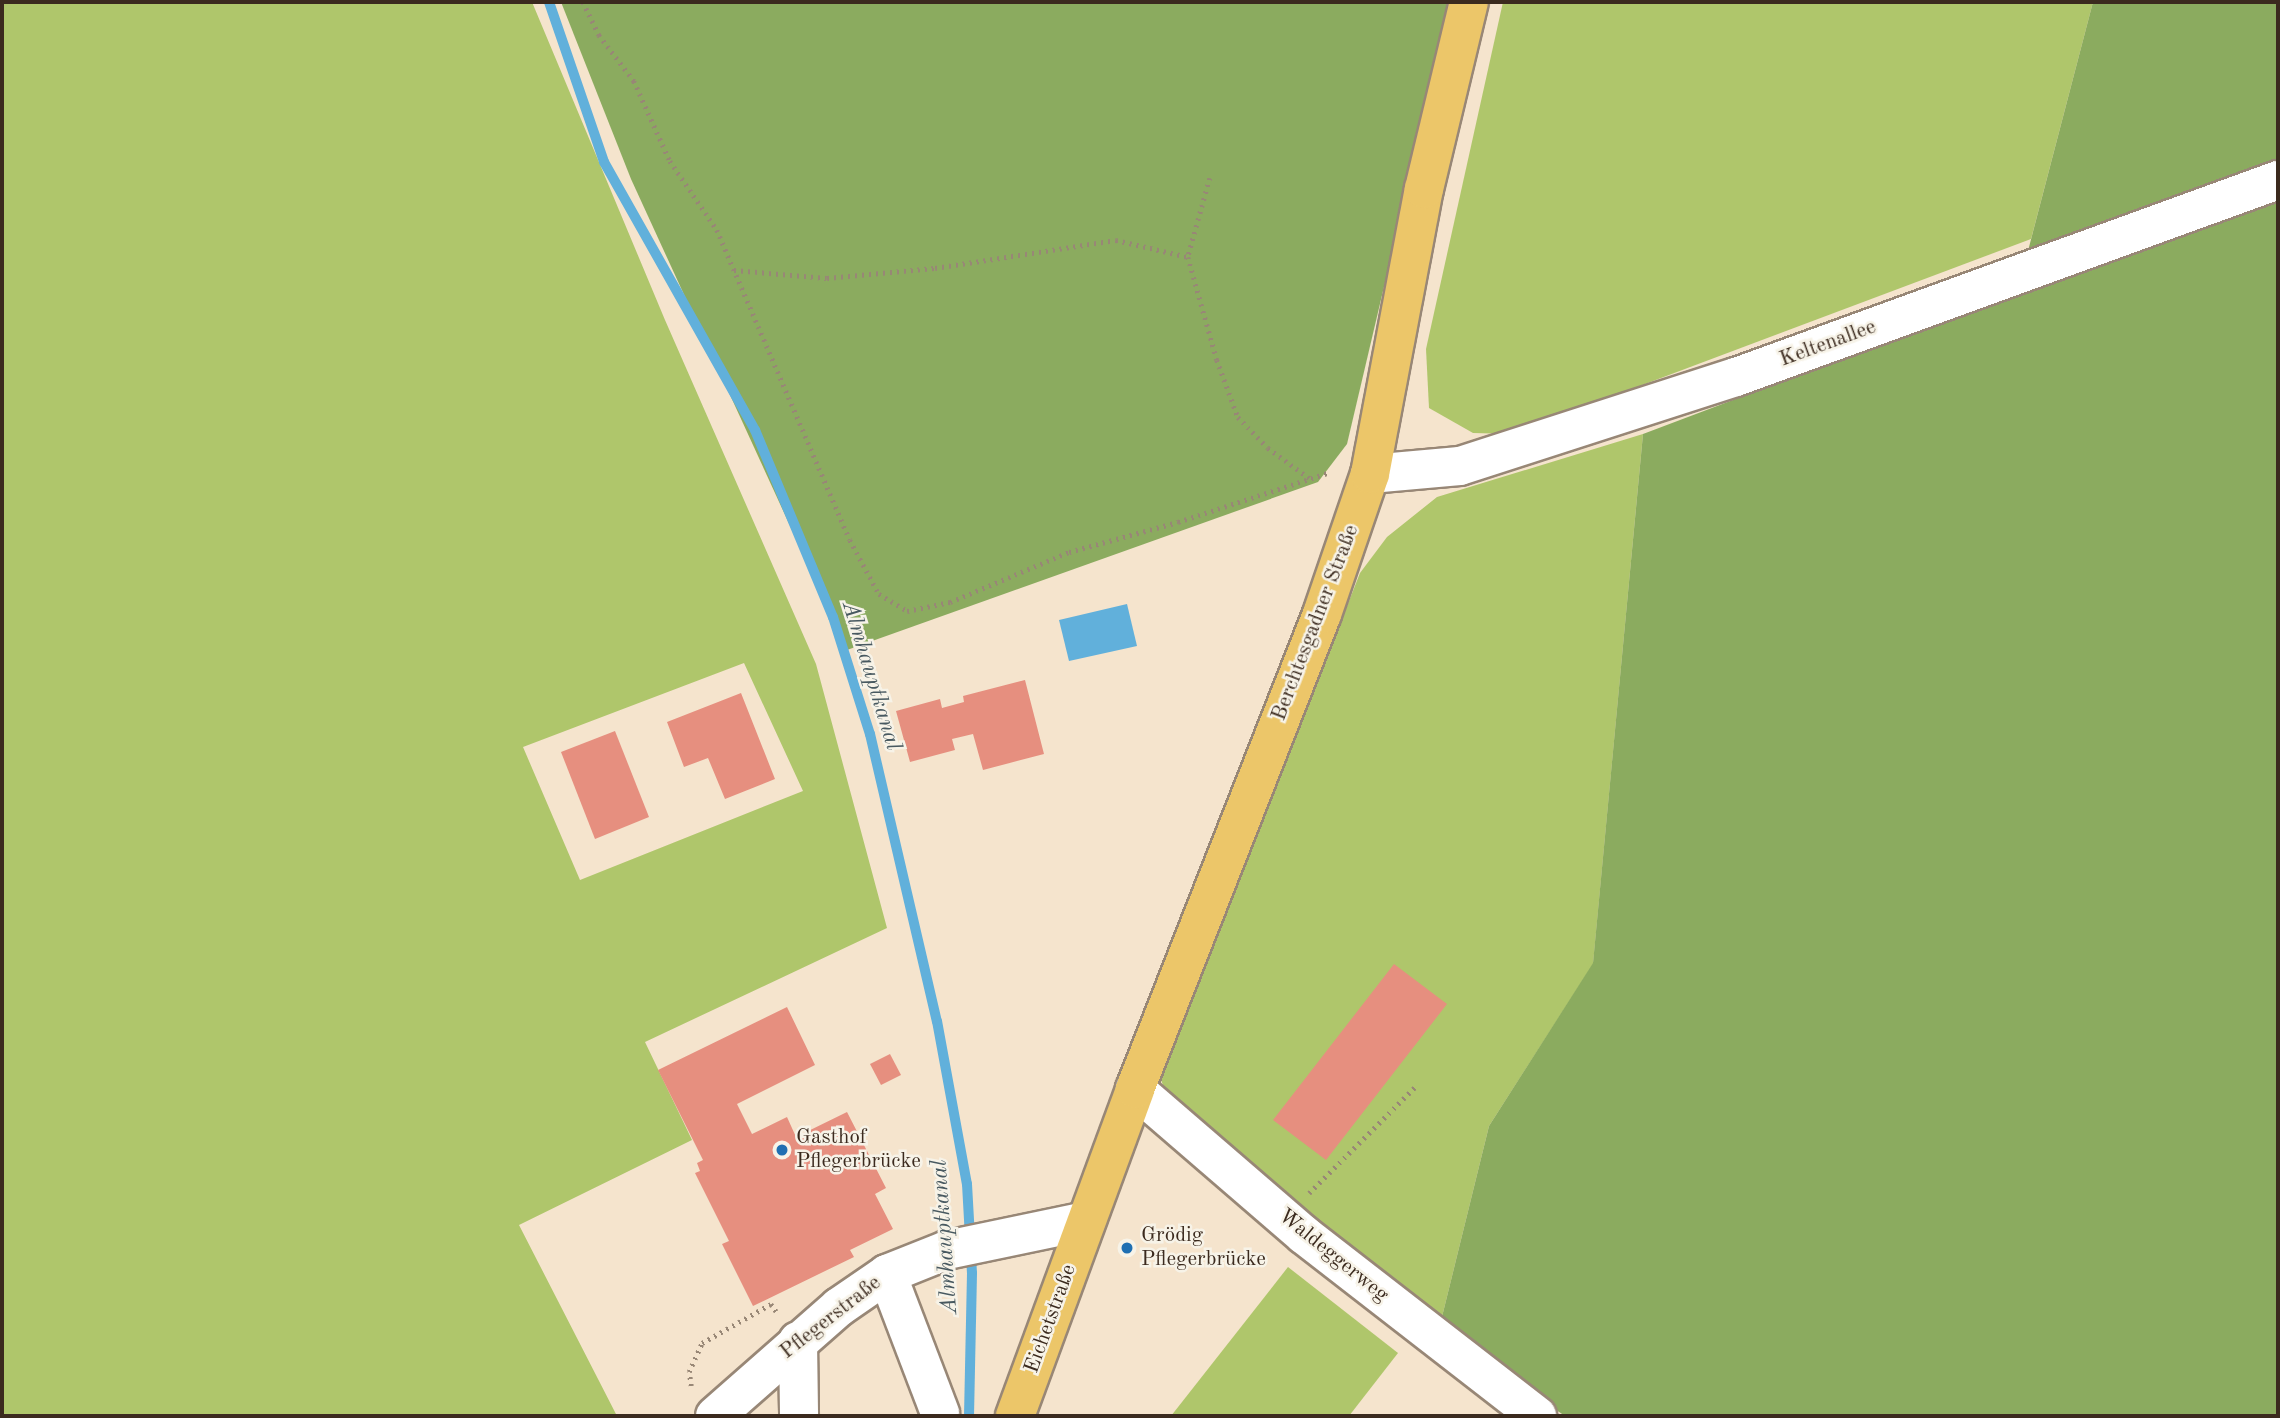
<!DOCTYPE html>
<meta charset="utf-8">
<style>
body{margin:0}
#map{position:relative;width:2280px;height:1418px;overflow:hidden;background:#f5e4cd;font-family:"Old Standard TT",serif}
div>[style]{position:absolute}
.green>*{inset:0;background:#afc66b}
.forest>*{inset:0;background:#8bab5f}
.water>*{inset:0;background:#61b0db}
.stream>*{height:10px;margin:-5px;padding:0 5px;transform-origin:5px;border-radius:5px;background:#61b0db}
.building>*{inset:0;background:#e68f7f}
.path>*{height:4.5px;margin-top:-2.25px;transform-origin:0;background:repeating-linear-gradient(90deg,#988776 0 2px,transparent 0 7px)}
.roads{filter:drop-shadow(2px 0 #988776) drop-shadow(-2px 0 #988776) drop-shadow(0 2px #988776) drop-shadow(0 -2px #988776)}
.minor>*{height:38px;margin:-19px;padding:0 19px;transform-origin:19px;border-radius:19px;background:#fff}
.major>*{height:38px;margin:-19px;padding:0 19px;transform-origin:19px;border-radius:19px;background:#ecc669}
.dots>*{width:19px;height:19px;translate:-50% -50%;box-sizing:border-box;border:4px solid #f7f3e8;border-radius:50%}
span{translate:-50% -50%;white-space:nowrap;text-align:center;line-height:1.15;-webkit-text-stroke:5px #f7f3e8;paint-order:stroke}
.street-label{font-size:21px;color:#3b2a1e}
.poi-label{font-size:21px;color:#3b2a1e}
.left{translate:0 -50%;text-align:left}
.water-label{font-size:23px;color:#485960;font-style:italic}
.frame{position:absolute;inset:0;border:4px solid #3b2a1e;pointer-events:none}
</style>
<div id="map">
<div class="green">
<i style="clip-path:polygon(evenodd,2px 2px,532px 2px,665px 320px,816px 664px,887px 928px,645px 1042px,692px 1140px,519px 1225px,617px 1416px,2px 1416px,2px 2px,744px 663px,803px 791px,580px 880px,523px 747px,744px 663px)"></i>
<i style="clip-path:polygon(1503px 2px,2093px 2px,2031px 239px,1512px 434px,1473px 433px,1429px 408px,1426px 349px)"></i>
<i style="clip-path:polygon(1643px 434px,1593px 964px,1489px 1126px,1439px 1329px,1176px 1117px,1161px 1080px,1360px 573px,1387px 537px,1437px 497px)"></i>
<i style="clip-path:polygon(1288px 1267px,1398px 1353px,1349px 1416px,1171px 1416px)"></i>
</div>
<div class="forest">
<i style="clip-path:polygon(561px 2px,1451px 2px,1347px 444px,1318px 482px,847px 650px,631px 179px)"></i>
<i style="clip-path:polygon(2093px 2px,2278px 2px,2278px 1416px,1565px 1416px,1439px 1329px,1489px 1126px,1593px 963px,1643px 434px,2017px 293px)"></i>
</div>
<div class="water">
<i style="clip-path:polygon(1127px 604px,1137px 646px,1069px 661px,1059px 620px)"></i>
</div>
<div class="stream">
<i style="left:549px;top:2px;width:169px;rotate:71deg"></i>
<i style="left:604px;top:162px;width:308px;rotate:60.6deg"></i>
<i style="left:755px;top:430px;width:203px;rotate:67.4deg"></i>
<i style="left:833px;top:617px;width:123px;rotate:72.5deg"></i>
<i style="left:870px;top:734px;width:295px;rotate:76.9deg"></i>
<i style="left:937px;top:1021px;width:166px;rotate:79.6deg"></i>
<i style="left:967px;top:1184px;width:89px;rotate:86.8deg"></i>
<i style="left:972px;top:1273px;width:143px;rotate:91.2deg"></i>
</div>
<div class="building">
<i style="clip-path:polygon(1025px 680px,1044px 754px,983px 770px,973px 734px,952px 739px,955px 750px,910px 762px,896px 711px,940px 699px,942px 708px,964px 702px,963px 696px)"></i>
<i style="clip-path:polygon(741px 693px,775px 779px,725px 799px,708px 758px,684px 767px,667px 722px)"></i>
<i style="clip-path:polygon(615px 731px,649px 817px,595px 839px,561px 752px)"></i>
<i style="clip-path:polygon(1394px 964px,1447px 1004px,1326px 1160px,1273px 1120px)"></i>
<i style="clip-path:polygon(787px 1007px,815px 1065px,737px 1104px,752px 1134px,787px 1117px,796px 1137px,847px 1112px,886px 1188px,875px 1194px,893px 1229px,850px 1250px,854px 1257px,753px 1306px,722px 1244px,729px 1241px,695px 1173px,700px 1171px,697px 1163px,703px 1160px,658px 1070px)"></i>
<i style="clip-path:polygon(890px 1054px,901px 1075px,881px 1085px,870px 1064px)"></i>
</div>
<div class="path">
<i style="left:583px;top:2px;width:37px;rotate:64deg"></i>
<i style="left:599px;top:35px;width:58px;rotate:52.7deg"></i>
<i style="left:634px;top:81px;width:88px;rotate:65.8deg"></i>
<i style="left:670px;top:161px;width:83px;rotate:55.7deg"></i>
<i style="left:717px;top:230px;width:337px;rotate:66.8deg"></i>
<i style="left:850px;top:540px;width:61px;rotate:61.8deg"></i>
<i style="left:879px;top:594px;width:33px;rotate:31deg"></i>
<i style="left:907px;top:611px;width:44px;rotate:-11.8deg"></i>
<i style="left:950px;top:602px;width:129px;rotate:-22.8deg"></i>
<i style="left:1069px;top:552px;width:113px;rotate:-15.4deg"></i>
<i style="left:1178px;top:522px;width:160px;rotate:-18.2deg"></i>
<i style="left:1210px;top:178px;width:82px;rotate:105.6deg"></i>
<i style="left:1188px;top:257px;width:107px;rotate:74.3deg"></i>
<i style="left:1217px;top:360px;width:61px;rotate:69.8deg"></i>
<i style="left:1238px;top:417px;width:43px;rotate:45.9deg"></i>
<i style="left:1268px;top:448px;width:51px;rotate:36.2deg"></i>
<i style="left:734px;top:270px;width:93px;rotate:4.9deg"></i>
<i style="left:827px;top:278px;width:108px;rotate:-5.3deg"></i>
<i style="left:935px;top:268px;width:183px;rotate:-8.8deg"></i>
<i style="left:1116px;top:240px;width:74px;rotate:13.3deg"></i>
<i style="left:1309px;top:1193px;width:150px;rotate:-45deg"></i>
<i style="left:691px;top:1386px;width:14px;rotate:-98deg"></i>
<i style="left:689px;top:1372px;width:32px;rotate:-66deg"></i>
<i style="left:702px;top:1343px;width:79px;rotate:-29.5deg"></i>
<i style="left:771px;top:1304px;width:9px;rotate:54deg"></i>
</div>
<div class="roads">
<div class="minor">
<i style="left:1370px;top:474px;width:90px;rotate:-5.1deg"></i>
<i style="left:1460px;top:466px;width:290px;rotate:-17.9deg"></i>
<i style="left:1736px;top:377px;width:577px;rotate:-19.97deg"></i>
<i style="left:1135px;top:1089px;width:223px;rotate:40.8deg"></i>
<i style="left:1304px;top:1235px;width:295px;rotate:37.8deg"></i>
<i style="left:887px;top:1274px;width:149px;rotate:69.1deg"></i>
<i style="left:798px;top:1341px;width:75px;rotate:89.2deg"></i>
<i style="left:715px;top:1416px;width:165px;rotate:-41.3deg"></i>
<i style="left:839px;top:1307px;width:58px;rotate:-34.5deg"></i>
<i style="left:887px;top:1274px;width:65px;rotate:-21.8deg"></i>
<i style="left:947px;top:1250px;width:142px;rotate:-11.8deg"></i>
</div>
<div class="major">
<i style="left:1015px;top:1416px;width:348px;rotate:-69.8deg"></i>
<i style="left:1135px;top:1089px;width:510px;rotate:-68.51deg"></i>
<i style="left:1322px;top:614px;width:148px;rotate:-71.1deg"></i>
<i style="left:1370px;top:474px;width:290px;rotate:-79.3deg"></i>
<i style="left:1424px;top:189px;width:192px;rotate:-76.5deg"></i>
</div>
</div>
<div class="dots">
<i style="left:782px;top:1150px;background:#1f6fb2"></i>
<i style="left:1127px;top:1248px;background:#1f6fb2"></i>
</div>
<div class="street-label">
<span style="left:1828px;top:344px;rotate:-20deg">Keltenallee</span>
<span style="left:1316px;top:623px;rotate:-69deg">Berchtesgadner Straße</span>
<span style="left:1333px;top:1256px;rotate:39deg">Waldeggerweg</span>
<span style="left:831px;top:1318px;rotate:-38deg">Pflegerstraße</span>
<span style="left:1051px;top:1319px;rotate:-70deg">Eichetstraße</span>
</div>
<div class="poi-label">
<span class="left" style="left:796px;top:1150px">Gasthof<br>Pflegerbrücke</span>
<span class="left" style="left:1141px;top:1248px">Grödig<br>Pflegerbrücke</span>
</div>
<div class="water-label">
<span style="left:871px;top:676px;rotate:73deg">Almhauptkanal</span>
<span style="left:945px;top:1237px;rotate:-94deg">Almhauptkanal</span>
</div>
<div class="frame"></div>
</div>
